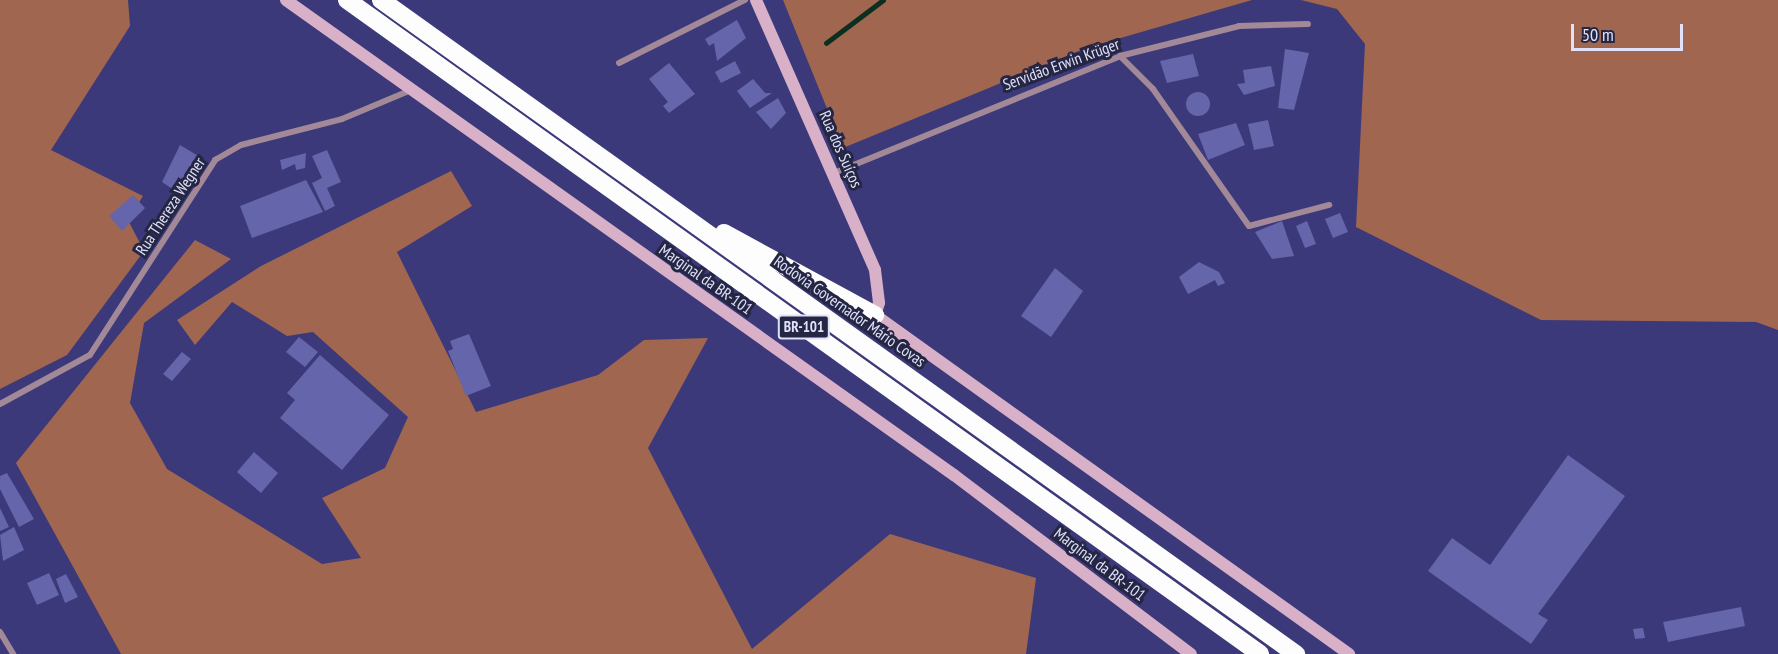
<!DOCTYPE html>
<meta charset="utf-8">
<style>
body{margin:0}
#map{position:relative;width:1778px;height:654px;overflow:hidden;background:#3b397a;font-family:"PT Sans Narrow",sans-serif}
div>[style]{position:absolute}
.forest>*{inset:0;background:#a16650}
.stream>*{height:4.5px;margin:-2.25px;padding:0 2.25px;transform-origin:2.25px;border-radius:2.25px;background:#0c3020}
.building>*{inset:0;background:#6465aa}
.round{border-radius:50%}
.street>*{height:6px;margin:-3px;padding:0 3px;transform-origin:3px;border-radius:3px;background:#a38998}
.secondary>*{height:12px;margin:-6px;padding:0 6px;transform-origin:6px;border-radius:6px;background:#d8b0c8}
.highway>*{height:18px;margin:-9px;padding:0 9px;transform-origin:9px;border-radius:9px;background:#fdfdfd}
span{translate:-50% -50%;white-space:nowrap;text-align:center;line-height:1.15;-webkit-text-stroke:6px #252643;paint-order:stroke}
.shield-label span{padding:2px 4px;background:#252643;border:2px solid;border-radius:4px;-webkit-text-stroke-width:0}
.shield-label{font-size:15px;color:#e0e2fa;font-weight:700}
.street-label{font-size:16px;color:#e0e2fa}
.scale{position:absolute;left:1571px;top:24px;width:112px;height:27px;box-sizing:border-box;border:3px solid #e0e2fa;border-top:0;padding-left:8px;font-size:18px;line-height:21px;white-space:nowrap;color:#e0e2fa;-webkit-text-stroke:4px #252643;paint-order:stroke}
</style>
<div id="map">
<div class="forest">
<i style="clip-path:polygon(0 0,128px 0,130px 26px,51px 150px,143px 196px,128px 220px,144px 251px,67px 355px,0 389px)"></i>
<i style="clip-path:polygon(783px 0,1252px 0,1086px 48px,843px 148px)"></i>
<i style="clip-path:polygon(1301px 0,1778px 0,1778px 330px,1756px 322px,1541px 320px,1356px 227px,1365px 44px,1337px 9px)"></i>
<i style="clip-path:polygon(451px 171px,472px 206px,397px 252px,476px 412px,598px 375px,644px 340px,708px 338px,648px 448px,752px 649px,890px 534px,1036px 578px,1026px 654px,121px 654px,16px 463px,195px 240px,231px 259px,144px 323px,130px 403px,167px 469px,322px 564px,361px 558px,322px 498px,385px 468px,408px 417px,313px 332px,287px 336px,232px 302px,195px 345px,177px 320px,261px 266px)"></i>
</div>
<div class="stream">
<i style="left:826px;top:43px;width:71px;rotate:-37deg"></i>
</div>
<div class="building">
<i style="clip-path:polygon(737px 20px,746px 38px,717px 61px,714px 43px,709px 46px,705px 39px)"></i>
<i style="clip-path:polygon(1285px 49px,1309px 53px,1294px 110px,1278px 108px)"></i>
<i style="clip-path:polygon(1193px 54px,1199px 76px,1167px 83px,1160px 61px)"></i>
<i style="clip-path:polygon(735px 61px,741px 73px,721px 83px,715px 72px)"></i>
<i style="clip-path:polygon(669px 63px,695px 94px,669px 113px,663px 106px,668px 102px,649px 79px)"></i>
<i style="clip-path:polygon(1271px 66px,1275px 86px,1244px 95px,1237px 84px,1245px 83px,1243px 70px)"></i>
<i style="clip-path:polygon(753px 79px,765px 93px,772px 93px,750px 108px,737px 91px)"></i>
<i class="round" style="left:1186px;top:92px;width:24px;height:24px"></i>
<i style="clip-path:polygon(778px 98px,786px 113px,771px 129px,756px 112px)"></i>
<i style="clip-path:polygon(1268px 120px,1274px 146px,1254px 150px,1248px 124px)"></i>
<i style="clip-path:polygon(1236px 123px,1245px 145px,1208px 160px,1198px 134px)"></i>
<i style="clip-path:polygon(180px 145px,200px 157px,177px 192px,162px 182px)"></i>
<i style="clip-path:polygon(327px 150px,341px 182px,327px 188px,335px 206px,325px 211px,312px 183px,322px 178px,312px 156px)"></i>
<i style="clip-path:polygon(306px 153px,305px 168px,296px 170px,295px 164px,282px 170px,280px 160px)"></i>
<i style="clip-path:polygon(306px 180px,323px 212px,252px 238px,240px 206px)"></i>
<i style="clip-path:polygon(133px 195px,145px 208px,122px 231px,109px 216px)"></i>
<i style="clip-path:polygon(1340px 213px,1348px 232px,1333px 238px,1325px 219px)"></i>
<i style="clip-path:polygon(1282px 221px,1294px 256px,1272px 259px,1255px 232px)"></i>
<i style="clip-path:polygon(1307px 221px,1316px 244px,1305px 248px,1296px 226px)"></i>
<i style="clip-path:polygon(1199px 262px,1219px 272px,1225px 283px,1218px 286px,1215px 280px,1188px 294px,1179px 277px)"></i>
<i style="clip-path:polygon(1055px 268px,1083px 291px,1051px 337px,1021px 316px)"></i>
<i style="clip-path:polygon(469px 334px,491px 386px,466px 396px,448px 351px,453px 349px,450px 341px)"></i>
<i style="clip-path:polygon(299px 337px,318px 352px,305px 367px,286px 352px)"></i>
<i style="clip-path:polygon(182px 352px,191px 359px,172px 381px,163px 374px)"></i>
<i style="clip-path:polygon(320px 355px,389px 415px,342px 470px,280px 418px,295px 400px,287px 393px)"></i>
<i style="clip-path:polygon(254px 452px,278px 473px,261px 493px,237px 472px)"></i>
<i style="clip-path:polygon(1568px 455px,1625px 496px,1538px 614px,1548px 620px,1531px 644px,1428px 571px,1452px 538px,1490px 565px)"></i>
<i style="clip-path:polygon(7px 473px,34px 519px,19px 527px,0 489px,0 476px)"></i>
<i style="clip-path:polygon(0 508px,9px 527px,0 531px)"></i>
<i style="clip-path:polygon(14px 527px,24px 550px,3px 561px,0 535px)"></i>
<i style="clip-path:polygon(49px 573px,59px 595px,37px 605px,27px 583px)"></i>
<i style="clip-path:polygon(66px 574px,78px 597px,65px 603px,56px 579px)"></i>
<i style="clip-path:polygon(1741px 607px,1745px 626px,1668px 642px,1663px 622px)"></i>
<i style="clip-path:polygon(1643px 628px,1645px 638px,1635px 639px,1633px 629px)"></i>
</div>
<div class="street">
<i style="left:1120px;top:56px;width:47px;rotate:45deg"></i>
<i style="left:1153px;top:89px;width:167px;rotate:55deg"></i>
<i style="left:1249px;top:226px;width:83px;rotate:-14.7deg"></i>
<i style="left:619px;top:63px;width:141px;rotate:-26.6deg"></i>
<i style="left:834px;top:173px;width:309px;rotate:-22.2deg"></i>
<i style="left:1120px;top:56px;width:123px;rotate:-14.1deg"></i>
<i style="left:1239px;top:26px;width:69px;rotate:-1.7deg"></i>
<i style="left:0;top:404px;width:102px;rotate:-28.6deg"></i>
<i style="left:90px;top:355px;width:232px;rotate:-57.3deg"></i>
<i style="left:215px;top:160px;width:30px;rotate:-30deg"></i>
<i style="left:241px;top:145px;width:104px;rotate:-14.4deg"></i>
<i style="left:342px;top:119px;width:75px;rotate:-22.8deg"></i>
<i style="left:0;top:632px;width:26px;rotate:59deg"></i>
</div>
<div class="secondary">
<i style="left:286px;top:0;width:820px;rotate:35.42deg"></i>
<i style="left:954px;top:475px;width:297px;rotate:37.1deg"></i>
<i style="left:756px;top:0;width:295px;rotate:66.2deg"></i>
<i style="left:875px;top:270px;width:33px;rotate:83deg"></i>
<i style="left:879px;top:303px;width:13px;rotate:108deg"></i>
<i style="left:875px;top:315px;width:583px;rotate:35.57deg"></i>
</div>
<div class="highway">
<i style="left:347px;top:0;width:1123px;rotate:35.61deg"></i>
<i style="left:381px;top:0;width:1125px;rotate:35.56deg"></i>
<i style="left:724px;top:233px;width:172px;rotate:28.5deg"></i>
</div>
<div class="shield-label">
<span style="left:804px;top:327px">BR-101</span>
</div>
<div class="street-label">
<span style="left:1061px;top:64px;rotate:-20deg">Servidão Erwin Krüger</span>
<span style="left:841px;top:149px;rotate:66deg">Rua dos Suíços</span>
<span style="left:170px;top:206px;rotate:-57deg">Rua Thereza Wegner</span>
<span style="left:706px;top:279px;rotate:35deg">Marginal da BR-101</span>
<span style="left:850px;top:311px;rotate:35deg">Rodovia Governador Mário Covas</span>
<span style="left:1100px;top:564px;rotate:37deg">Marginal da BR-101</span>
</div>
<div class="scale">50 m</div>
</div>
